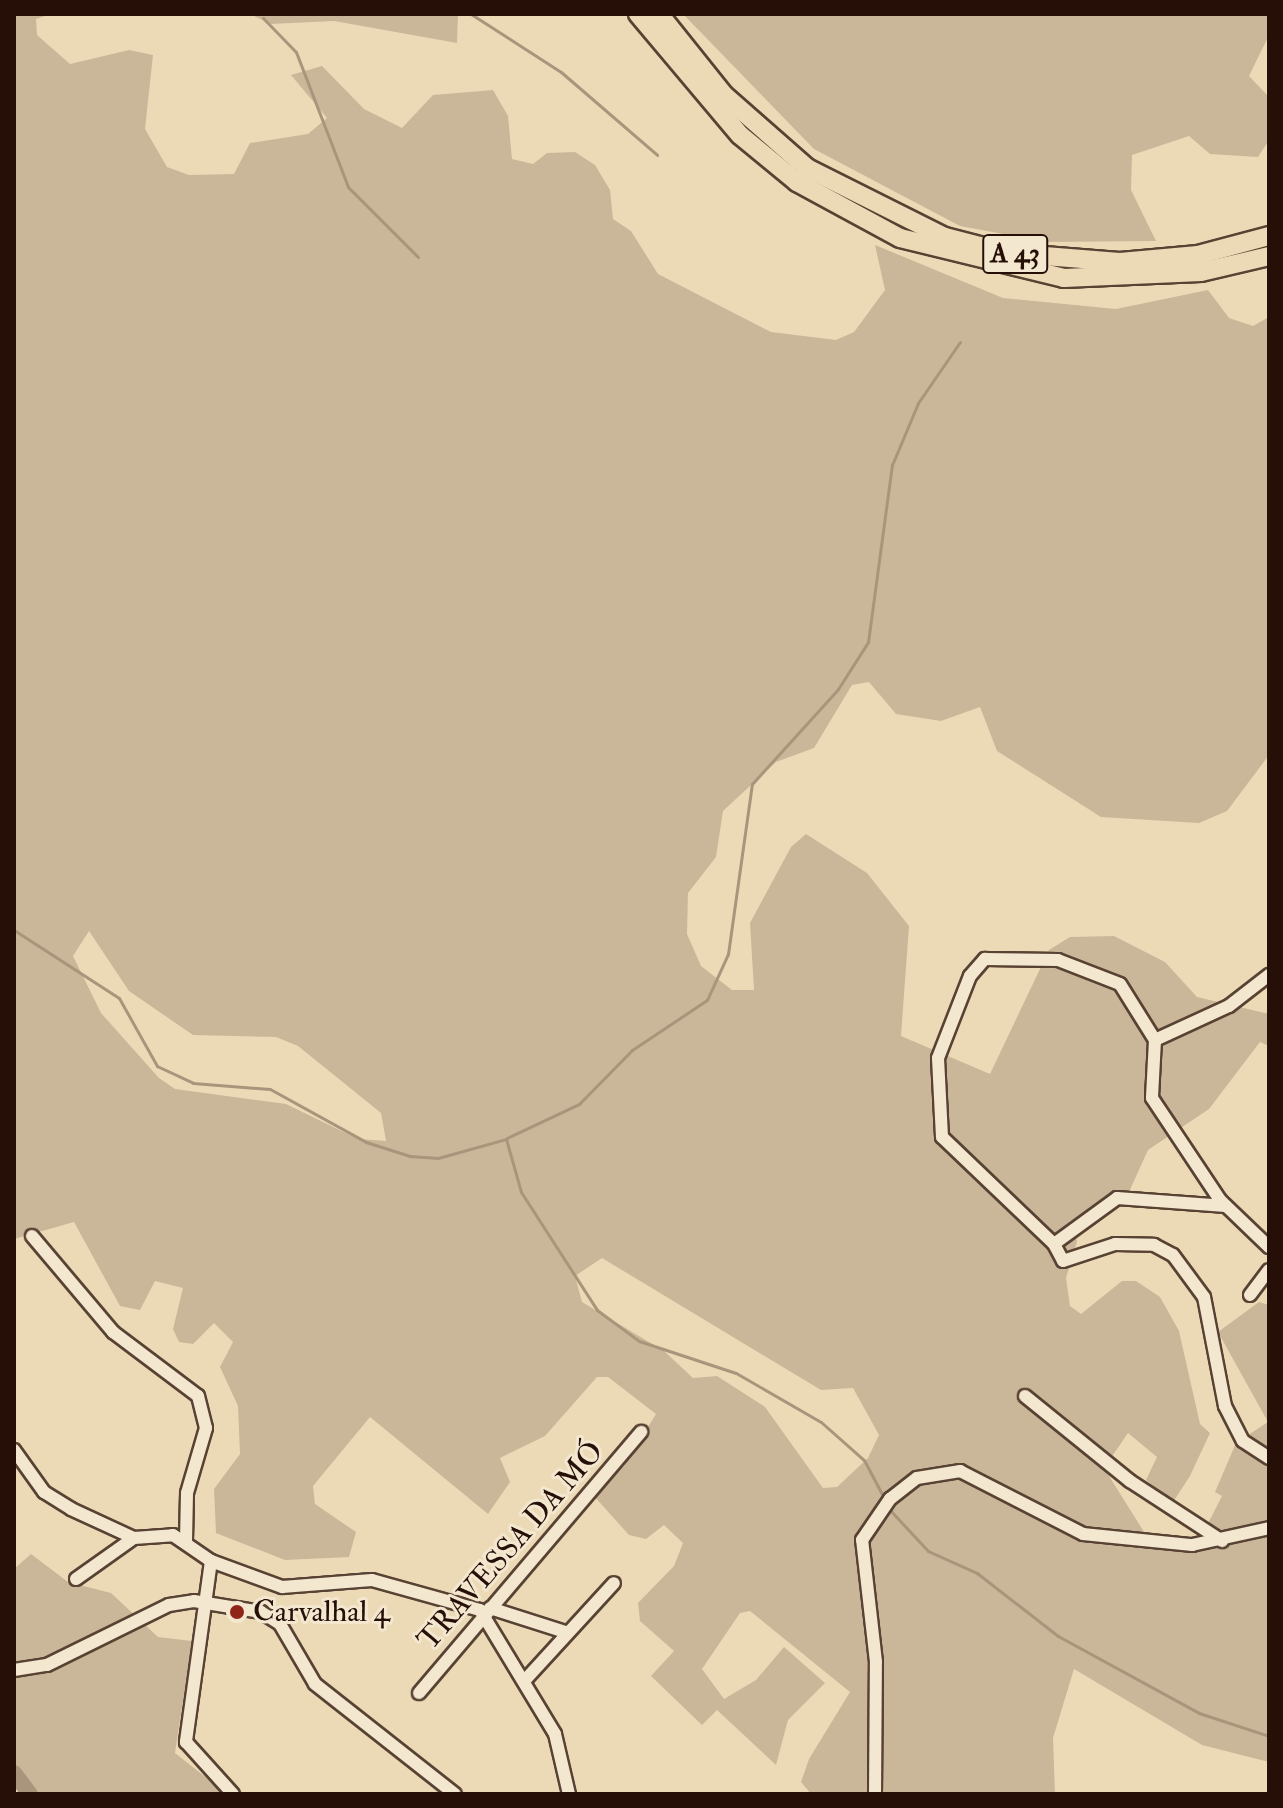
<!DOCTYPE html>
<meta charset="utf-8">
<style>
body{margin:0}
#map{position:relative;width:1283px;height:1808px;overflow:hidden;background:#ecdab7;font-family:"IM FELL Double Pica",serif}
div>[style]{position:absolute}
.green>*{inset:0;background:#cab799}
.stream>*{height:3px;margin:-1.5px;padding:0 1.5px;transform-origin:1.5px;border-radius:1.5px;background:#a9957b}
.river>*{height:16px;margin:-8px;padding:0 8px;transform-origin:8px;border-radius:8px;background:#a9957b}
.roads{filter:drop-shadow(2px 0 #584233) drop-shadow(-2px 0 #584233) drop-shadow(0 2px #584233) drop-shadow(0 -2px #584233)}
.minor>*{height:12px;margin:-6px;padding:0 6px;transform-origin:6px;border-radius:6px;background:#f3e7d0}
.highway>*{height:18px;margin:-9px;padding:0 9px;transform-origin:9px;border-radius:9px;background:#ecdab7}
.dots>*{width:22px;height:22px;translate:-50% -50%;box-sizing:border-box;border:4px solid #f3e7d0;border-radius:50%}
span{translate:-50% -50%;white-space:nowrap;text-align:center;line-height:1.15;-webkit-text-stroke:6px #f3e7d0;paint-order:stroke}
.shield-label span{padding:2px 6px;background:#f3e7d0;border:2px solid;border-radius:6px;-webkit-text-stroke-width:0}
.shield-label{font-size:28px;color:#260f07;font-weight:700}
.street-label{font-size:30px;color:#260f07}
.poi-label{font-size:30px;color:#260f07}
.left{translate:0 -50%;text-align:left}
.frame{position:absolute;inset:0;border:16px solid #260f07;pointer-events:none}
</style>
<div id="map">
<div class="green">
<i style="clip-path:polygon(evenodd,14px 14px,51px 14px,36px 19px,37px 35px,70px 64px,129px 50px,153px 55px,145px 129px,167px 167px,189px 175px,234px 174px,250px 143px,308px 134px,327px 118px,291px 75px,322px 66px,364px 109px,402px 128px,433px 95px,493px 90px,508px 116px,512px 159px,533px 164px,547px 153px,575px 152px,595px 165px,610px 190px,613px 219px,631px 231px,658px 274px,771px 332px,836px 340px,854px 332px,885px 290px,875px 245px,1003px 298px,1116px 309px,1208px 290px,1229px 318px,1253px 326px,1269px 317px,1269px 755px,1227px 811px,1199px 823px,1101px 817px,997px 751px,980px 707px,941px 721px,896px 714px,869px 682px,852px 685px,814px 748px,776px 762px,723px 811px,716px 857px,688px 893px,687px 934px,701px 966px,732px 990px,754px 990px,750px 923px,791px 847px,806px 834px,867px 873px,909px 926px,901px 1036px,990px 1074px,1049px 950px,1070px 937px,1114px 936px,1165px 962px,1197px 997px,1269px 1014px,1269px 1046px,1260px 1042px,1209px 1109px,1148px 1150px,1128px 1194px,1094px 1206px,1073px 1225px,1077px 1242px,1066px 1278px,1070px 1306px,1081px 1314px,1122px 1281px,1136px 1281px,1160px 1297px,1179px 1331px,1200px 1424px,1210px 1433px,1190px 1476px,1173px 1502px,1146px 1480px,1157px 1457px,1128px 1433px,1104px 1468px,1146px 1535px,1195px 1549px,1222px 1496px,1215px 1492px,1236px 1443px,1268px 1422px,1218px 1332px,1259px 1302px,1269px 1305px,1269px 1762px,1202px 1745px,1074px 1669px,1053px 1738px,1055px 1794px,811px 1794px,801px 1782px,809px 1759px,850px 1692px,750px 1611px,740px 1613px,702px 1669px,724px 1699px,756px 1680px,784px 1647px,825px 1683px,788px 1720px,776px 1765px,717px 1710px,702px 1725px,651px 1676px,674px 1651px,640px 1621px,638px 1603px,674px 1566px,683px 1543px,664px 1525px,646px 1539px,629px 1535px,593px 1495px,624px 1466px,656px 1414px,608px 1377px,597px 1377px,545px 1436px,500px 1458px,510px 1482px,488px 1514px,370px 1417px,313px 1486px,315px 1504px,356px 1532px,349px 1557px,285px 1560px,216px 1533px,214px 1489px,240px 1454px,238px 1406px,220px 1367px,233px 1342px,214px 1323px,193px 1344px,179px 1342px,173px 1329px,183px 1288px,155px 1281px,140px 1310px,120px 1306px,74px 1222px,14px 1239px,14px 14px,89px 931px,129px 991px,193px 1035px,276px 1037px,298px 1046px,381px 1113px,386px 1141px,358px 1139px,286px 1104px,175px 1089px,159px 1078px,101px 1013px,73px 956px,89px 931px,14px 14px,602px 1258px,821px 1390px,853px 1388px,879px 1435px,868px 1458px,837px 1487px,823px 1488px,765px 1407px,717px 1376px,693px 1378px,664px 1351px,582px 1302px,575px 1276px,602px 1258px)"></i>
<i style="clip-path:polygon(250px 14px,458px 14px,457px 43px,334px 21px,271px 24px)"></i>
<i style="clip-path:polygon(683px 14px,1269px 14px,1269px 35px,1249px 76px,1269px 97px,1269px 140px,1258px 157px,1210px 154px,1189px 136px,1132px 155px,1131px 190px,1156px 241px,1047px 242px,960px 226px,814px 149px)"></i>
<i style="clip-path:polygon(31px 1554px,68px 1582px,111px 1593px,158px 1637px,192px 1641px,175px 1753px,227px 1794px,23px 1794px,14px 1781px,14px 1569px)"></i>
</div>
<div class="stream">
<i style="left:252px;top:14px;width:60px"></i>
<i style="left:471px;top:14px;width:107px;rotate:32.8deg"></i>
<i style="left:561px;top:72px;width:127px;rotate:40.8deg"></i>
<i style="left:263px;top:18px;width:47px;rotate:45.9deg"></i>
<i style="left:296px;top:52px;width:145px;rotate:68.9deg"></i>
<i style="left:348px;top:187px;width:99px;rotate:45deg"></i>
<i style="left:14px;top:930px;width:125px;rotate:32.9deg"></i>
<i style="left:119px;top:998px;width:78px;rotate:60.8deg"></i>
<i style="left:157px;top:1066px;width:40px;rotate:25deg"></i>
<i style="left:193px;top:1083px;width:77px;rotate:4.5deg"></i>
<i style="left:270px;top:1089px;width:110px;rotate:28.9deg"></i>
<i style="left:366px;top:1142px;width:46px;rotate:17.7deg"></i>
<i style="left:410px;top:1156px;width:28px;rotate:4deg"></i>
<i style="left:438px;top:1158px;width:71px;rotate:-15.6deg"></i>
<i style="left:506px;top:1139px;width:55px;rotate:74.2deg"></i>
<i style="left:521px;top:1192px;width:140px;rotate:57.2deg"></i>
<i style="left:597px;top:1310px;width:52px;rotate:36.4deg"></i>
<i style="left:639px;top:1341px;width:102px;rotate:18.3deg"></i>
<i style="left:736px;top:1373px;width:98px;rotate:30deg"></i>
<i style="left:821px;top:1422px;width:57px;rotate:41.5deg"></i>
<i style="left:864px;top:1460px;width:41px;rotate:62.2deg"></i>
<i style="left:507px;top:1138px;width:80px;rotate:-25.3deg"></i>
<i style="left:579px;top:1104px;width:76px;rotate:-45.5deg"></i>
<i style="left:632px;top:1050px;width:90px;rotate:-33.7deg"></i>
<i style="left:707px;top:1000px;width:51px;rotate:-65.5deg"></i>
<i style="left:728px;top:954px;width:172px;rotate:-82deg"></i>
<i style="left:752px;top:784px;width:128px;rotate:-47.8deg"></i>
<i style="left:838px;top:689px;width:56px;rotate:-57.4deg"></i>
<i style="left:868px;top:642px;width:179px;rotate:-82.3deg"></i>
<i style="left:892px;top:465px;width:67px;rotate:-67.2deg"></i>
<i style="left:918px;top:403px;width:74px;rotate:-55.5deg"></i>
<i style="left:890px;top:1510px;width:56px;rotate:47.2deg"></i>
<i style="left:928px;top:1551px;width:54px;rotate:24.2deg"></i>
<i style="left:977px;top:1573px;width:103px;rotate:37.9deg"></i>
<i style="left:1058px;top:1636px;width:161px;rotate:28.6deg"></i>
<i style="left:1199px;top:1713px;width:74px;rotate:18.2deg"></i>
</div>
<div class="river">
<i style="left:14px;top:1773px;width:26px;rotate:53deg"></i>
</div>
<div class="roads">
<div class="minor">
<i style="left:1155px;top:1040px;width:81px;rotate:-24.7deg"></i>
<i style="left:1229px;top:1006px;width:51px;rotate:-37.8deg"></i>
<i style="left:32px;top:1236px;width:126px;rotate:49.8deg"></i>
<i style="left:113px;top:1332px;width:106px;rotate:37deg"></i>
<i style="left:198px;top:1396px;width:33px;rotate:76deg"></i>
<i style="left:206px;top:1428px;width:68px;rotate:106.3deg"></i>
<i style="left:187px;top:1493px;width:47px;rotate:91.2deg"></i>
<i style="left:1054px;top:1244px;width:155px;rotate:-136.3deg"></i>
<i style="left:942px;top:1137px;width:79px;rotate:-92.9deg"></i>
<i style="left:938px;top:1058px;width:88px;rotate:-68.7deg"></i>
<i style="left:970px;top:976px;width:23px;rotate:-49deg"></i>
<i style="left:985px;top:959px;width:73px;rotate:0.8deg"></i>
<i style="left:1058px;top:960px;width:66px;rotate:21.2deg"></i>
<i style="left:1120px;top:984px;width:66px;rotate:58deg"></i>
<i style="left:1155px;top:1040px;width:58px;rotate:93deg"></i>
<i style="left:1152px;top:1098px;width:123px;rotate:56.3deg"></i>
<i style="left:1220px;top:1200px;width:68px;rotate:43.8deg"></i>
<i style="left:1054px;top:1244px;width:19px;rotate:62deg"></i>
<i style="left:1063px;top:1261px;width:55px;rotate:-18.1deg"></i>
<i style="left:1115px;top:1244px;width:39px;rotate:1deg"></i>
<i style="left:1154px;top:1245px;width:21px;rotate:28deg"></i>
<i style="left:1173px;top:1255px;width:52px;rotate:53.6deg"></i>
<i style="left:1204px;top:1297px;width:111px;rotate:79.1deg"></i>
<i style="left:1225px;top:1406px;width:39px;rotate:63deg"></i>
<i style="left:1243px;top:1441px;width:31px;rotate:33deg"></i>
<i style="left:1054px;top:1244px;width:78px;rotate:-36.1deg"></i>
<i style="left:1117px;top:1198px;width:109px;rotate:4.2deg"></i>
<i style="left:1250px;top:1295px;width:31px;rotate:-53deg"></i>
<i style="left:1025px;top:1396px;width:135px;rotate:39deg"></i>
<i style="left:1130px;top:1481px;width:110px;rotate:33.1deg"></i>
<i style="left:14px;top:1450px;width:52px;rotate:54.5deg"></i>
<i style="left:44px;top:1492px;width:32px;rotate:32deg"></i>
<i style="left:71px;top:1509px;width:69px;rotate:24.7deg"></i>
<i style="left:134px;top:1538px;width:39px;rotate:-4deg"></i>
<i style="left:173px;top:1535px;width:46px;rotate:34.4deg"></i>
<i style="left:211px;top:1561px;width:183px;rotate:97.9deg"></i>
<i style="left:186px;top:1742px;width:70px;rotate:47.9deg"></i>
<i style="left:211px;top:1561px;width:76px;rotate:20.1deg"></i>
<i style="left:282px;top:1587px;width:90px;rotate:-4.4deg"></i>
<i style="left:372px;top:1580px;width:112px;rotate:15.5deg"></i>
<i style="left:480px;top:1610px;width:145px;rotate:58.8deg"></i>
<i style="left:555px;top:1734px;width:62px;rotate:76.9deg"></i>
<i style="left:76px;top:1579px;width:71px;rotate:-35.3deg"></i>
<i style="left:490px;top:1608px;width:79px;rotate:17.7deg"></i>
<i style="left:14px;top:1670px;width:33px;rotate:-9deg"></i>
<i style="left:47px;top:1665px;width:136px;rotate:-26.2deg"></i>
<i style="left:169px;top:1605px;width:25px;rotate:-9deg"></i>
<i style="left:194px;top:1601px;width:68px;rotate:9.3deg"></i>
<i style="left:261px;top:1612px;width:22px;rotate:32deg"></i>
<i style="left:280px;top:1624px;width:69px;rotate:59.7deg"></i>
<i style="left:315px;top:1684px;width:178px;rotate:38.2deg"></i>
<i style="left:526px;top:1679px;width:130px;rotate:-47.5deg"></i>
<i style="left:419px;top:1693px;width:343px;rotate:-49.6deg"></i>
<i style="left:875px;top:1794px;width:132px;rotate:-89.6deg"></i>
<i style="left:876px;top:1662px;width:123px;rotate:-96.5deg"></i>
<i style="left:862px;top:1540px;width:50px;rotate:-55.7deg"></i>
<i style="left:890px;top:1499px;width:34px;rotate:-38deg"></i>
<i style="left:917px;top:1478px;width:44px;rotate:-9.2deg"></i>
<i style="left:960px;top:1471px;width:138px;rotate:27.1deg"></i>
<i style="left:1083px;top:1534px;width:110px;rotate:5.8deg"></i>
<i style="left:1192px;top:1545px;width:79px;rotate:-12.4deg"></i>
</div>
<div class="highway">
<i style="left:638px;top:14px;width:158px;rotate:49.9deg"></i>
<i style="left:740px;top:135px;width:74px;rotate:39.5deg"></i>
<i style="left:797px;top:182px;width:117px;rotate:28.5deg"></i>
<i style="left:900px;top:238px;width:169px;rotate:13.7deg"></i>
<i style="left:1064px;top:278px;width:137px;rotate:-2.5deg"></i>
<i style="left:1201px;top:272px;width:70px;rotate:-13.2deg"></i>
<i style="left:659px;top:14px;width:104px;rotate:51.3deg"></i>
<i style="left:724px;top:95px;width:111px;rotate:41.3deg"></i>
<i style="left:807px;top:168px;width:154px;rotate:26.6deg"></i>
<i style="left:945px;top:237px;width:64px;rotate:14.5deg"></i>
<i style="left:1007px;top:253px;width:113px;rotate:4.6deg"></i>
<i style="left:1120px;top:262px;width:78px;rotate:-5.1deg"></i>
<i style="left:1198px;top:255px;width:73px;rotate:-15deg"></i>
</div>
</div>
<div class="dots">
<i style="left:237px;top:1612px;background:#8f2418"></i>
</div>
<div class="shield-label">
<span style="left:1015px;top:254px">A 43</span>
</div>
<div class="street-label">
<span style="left:511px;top:1546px;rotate:-49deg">TRAVESSA DA MÓ</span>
</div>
<div class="poi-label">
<span class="left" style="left:253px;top:1612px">Carvalhal 4</span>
</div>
<div class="frame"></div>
</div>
